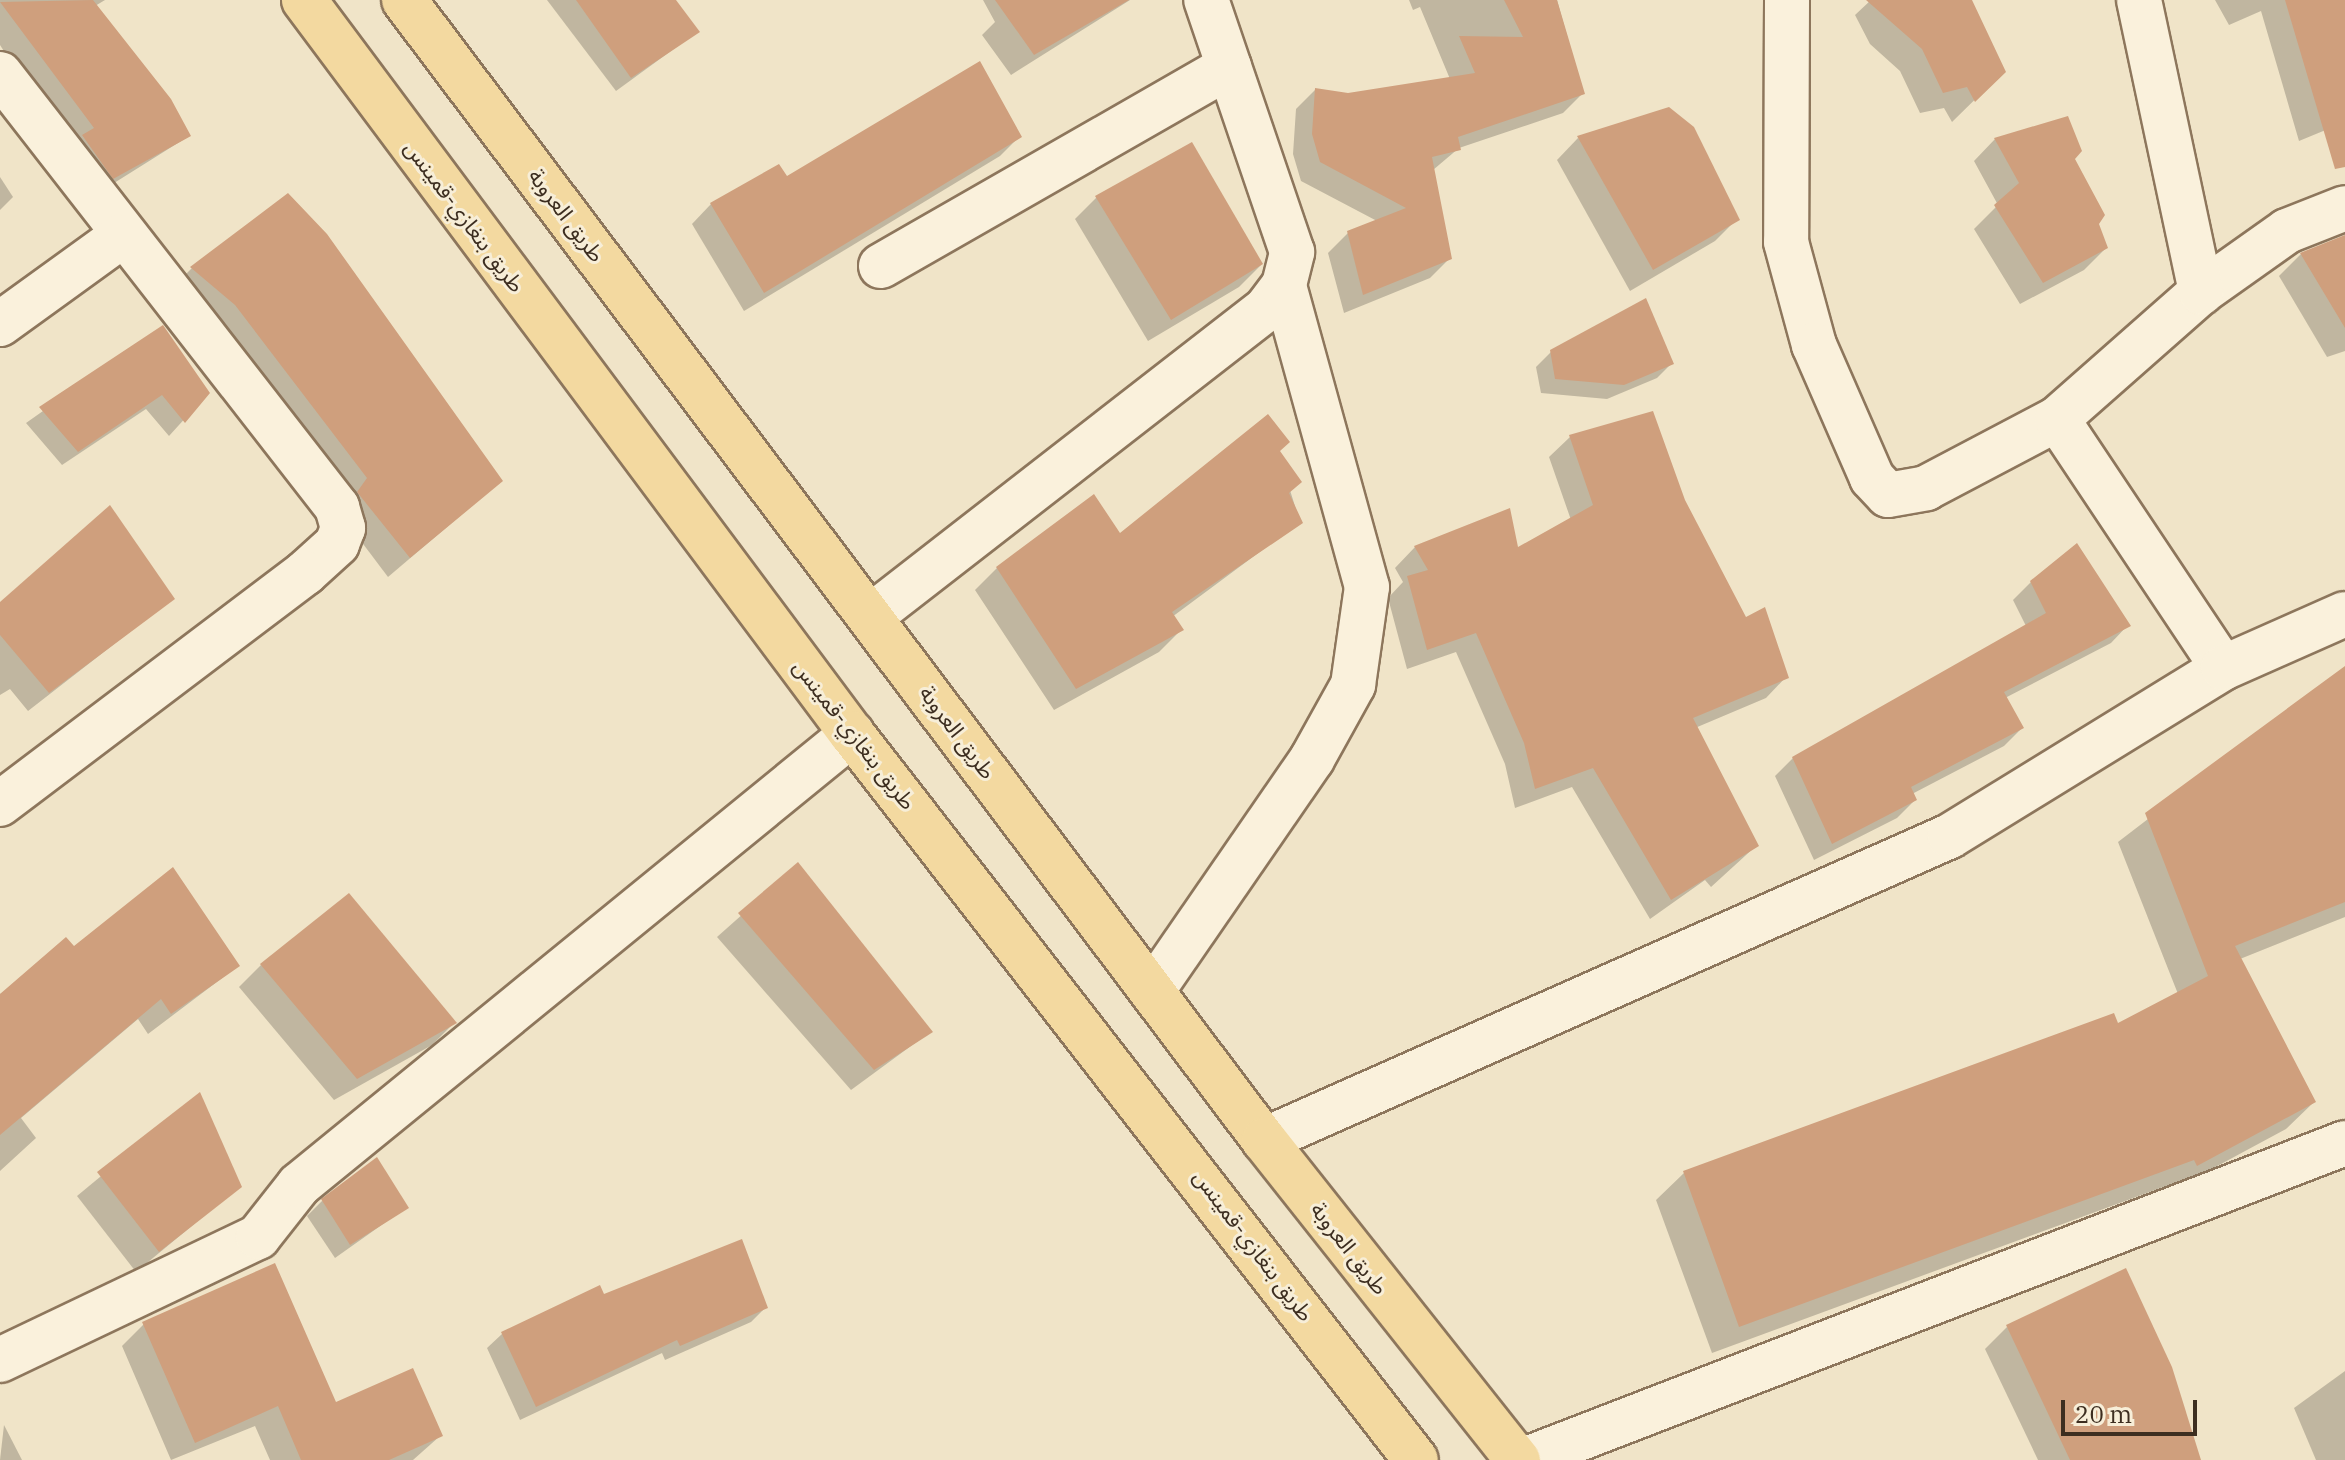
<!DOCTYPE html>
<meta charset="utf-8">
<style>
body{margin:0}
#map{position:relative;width:2345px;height:1460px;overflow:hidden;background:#f0e4c8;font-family:"IBM Plex Serif","Noto Sans Arabic",serif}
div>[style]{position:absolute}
.shadow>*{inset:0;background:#0003}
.building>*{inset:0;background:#cf9f7d}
.roads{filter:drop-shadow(2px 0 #8d765c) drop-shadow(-2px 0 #8d765c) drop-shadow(0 2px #8d765c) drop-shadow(0 -2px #8d765c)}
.minor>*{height:44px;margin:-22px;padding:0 22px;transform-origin:22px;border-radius:22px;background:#faf1dc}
.primary>*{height:44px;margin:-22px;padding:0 22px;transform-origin:22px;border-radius:22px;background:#f3d9a0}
span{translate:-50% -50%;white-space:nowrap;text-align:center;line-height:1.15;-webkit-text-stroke:6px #f7eed8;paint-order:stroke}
.street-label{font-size:22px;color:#3d2e20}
.scale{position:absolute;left:2061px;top:1400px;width:136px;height:36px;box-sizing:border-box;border:4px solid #3d2e20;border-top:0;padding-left:10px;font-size:24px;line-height:28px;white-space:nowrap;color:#3d2e20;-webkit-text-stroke:6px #f7eed8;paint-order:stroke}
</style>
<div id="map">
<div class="shadow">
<i style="clip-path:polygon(0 0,105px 0,95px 6px,189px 136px,95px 195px,0 45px)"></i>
<i style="clip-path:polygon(547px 0,674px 0,697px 32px,616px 91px)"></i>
<i style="clip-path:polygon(983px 0,1130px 0,1011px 75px,982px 35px,995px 22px)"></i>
<i style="clip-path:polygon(1409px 0,1557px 0,1583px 93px,1563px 113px,1459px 148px,1433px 170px,1450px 258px,1430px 278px,1344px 313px,1328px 253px,1348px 233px,1377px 221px,1301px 181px,1293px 154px,1296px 109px,1315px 90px,1348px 95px,1450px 79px,1420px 7px,1413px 10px)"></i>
<i style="clip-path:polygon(1871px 0,1970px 0,2003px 72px,1952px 122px,1944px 108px,1920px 113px,1900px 71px,1870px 44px,1855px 15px)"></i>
<i style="clip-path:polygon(2215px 0,2345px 0,2345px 122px,2299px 141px,2261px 11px,2229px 25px)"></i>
<i style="clip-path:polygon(1019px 137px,1000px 156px,744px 311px,692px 224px,711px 204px,786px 179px)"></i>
<i style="clip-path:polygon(1578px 138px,1737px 219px,1715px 241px,1630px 291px,1557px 160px)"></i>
<i style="clip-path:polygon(1995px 139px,2073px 158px,2106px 248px,2084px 270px,2020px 304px,1974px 229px,1998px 205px,1974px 161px)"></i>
<i style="clip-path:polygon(0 177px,13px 197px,0 210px)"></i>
<i style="clip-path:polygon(1097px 197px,1261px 265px,1239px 287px,1148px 341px,1075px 219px)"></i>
<i style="clip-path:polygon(2345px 237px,2345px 351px,2327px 357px,2279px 276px,2301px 254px)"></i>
<i style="clip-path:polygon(192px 268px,501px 481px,388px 577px,171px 289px)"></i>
<i style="clip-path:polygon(162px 327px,208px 393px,169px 436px,146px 409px,62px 465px,26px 423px)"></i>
<i style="clip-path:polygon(1551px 352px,1672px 363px,1657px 378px,1607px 399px,1541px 393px,1536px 367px)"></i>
<i style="clip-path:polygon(1570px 437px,1683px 501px,1745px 620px,1786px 677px,1766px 698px,1695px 728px,1757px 845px,1711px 887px,1705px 880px,1650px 919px,1572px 787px,1515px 808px,1505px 764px,1456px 652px,1407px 669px,1388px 598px,1403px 582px,1395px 568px,1415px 547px,1516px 550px,1571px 520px,1549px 457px)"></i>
<i style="clip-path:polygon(1278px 452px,1300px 522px,1172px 617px,1181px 630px,1159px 652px,1054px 710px,975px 590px,997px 568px,1119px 536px)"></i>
<i style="clip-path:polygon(2031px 582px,2128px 625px,2111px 643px,2005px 698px,2022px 728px,2004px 746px,1912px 794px,1915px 800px,1897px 818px,1814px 860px,1775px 776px,1793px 758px,2026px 626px,2013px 600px)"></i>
<i style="clip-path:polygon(172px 599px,28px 711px,10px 689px,0 695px,0 605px)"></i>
<i style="clip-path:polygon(2345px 668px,2345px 917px,2240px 959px,2314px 1102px,2286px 1129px,2169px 1192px,2166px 1186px,1712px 1353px,1656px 1200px,1684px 1173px,2113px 1015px,2117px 1026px,2178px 994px,2118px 842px)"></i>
<i style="clip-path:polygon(798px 865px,930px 1032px,851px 1090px,717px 937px)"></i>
<i style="clip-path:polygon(73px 949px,238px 966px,148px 1034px,138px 1019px,21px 1118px,36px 1138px,0 1171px,0 994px)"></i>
<i style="clip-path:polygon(261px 965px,454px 1023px,432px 1045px,334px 1100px,239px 987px)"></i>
<i style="clip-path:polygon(199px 1095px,239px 1187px,136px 1272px,77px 1196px)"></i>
<i style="clip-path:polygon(322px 1201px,407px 1207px,335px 1258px,307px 1216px)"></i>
<i style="clip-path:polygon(603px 1296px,766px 1307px,751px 1322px,665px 1360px,662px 1353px,520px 1420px,487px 1348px,502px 1334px)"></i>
<i style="clip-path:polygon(144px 1324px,335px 1405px,440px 1436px,413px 1460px,270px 1460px,255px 1426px,171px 1460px,122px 1346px)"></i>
<i style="clip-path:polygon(2007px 1327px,2199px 1460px,2038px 1460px,1985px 1349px)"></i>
<i style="clip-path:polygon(2345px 1371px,2345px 1460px,2316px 1460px,2294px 1408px)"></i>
<i style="clip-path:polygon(4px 1425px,22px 1460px,0 1460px)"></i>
</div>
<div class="building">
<i style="clip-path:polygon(93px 0,171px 99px,191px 136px,113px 179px,82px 135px,94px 128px,0 2px)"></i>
<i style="clip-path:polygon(576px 0,676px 0,700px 32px,631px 78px)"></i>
<i style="clip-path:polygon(995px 0,1129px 0,1034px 55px)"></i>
<i style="clip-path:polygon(1504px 0,1557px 0,1585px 94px,1458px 137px,1461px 150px,1432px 157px,1452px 259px,1363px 295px,1347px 231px,1406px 208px,1320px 162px,1312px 134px,1315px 88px,1348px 93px,1475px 73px,1459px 36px,1523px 37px)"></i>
<i style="clip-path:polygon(1866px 0,1972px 0,2006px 72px,1975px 102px,1967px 87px,1943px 93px,1922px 49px)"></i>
<i style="clip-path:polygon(2285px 0,2345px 0,2345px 167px,2335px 169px)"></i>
<i style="clip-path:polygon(980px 61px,1022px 137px,764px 293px,710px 203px,779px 164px,787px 176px)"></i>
<i style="clip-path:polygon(1669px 107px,1694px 127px,1740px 220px,1653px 270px,1577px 136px)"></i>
<i style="clip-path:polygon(2068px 116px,2082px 151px,2075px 159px,2105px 215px,2099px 224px,2108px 248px,2043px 283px,1994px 205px,2019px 183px,1994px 138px)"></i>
<i style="clip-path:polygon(1192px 142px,1263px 264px,1171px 320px,1095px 196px)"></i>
<i style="clip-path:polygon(288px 193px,327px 234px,503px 481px,410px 558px,357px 492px,367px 478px,235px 305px,190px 267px)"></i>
<i style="clip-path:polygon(2345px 235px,2345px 328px,2300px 253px)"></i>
<i style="clip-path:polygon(1646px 298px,1674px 364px,1624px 385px,1555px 379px,1550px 350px)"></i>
<i style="clip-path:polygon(163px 325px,210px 393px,185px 423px,162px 395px,78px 452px,39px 407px)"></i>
<i style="clip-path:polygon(1653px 411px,1685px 500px,1746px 617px,1765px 607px,1789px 678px,1693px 718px,1759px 846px,1671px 900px,1593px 768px,1535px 789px,1524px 743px,1476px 633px,1427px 650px,1407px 576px,1428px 570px,1414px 546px,1510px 508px,1518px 547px,1593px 505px,1569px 435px)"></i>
<i style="clip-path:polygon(1268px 414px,1290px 442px,1280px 451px,1302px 482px,1289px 493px,1303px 523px,1172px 612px,1184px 630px,1076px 689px,996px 567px,1094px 494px,1120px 533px)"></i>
<i style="clip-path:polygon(110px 505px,175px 599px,49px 693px,0 635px,0 602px)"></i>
<i style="clip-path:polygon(2077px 543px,2131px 626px,2004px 692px,2024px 728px,1911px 787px,1917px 800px,1832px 844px,1792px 757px,2046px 613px,2030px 581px)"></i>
<i style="clip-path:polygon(2345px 666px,2345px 902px,2235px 946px,2316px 1102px,2197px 1166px,2194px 1160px,1739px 1327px,1683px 1171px,2114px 1013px,2118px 1023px,2208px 976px,2145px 813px)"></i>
<i style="clip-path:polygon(798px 862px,933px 1032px,874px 1070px,738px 913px)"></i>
<i style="clip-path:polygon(173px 867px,240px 966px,171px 1014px,161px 999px,0 1135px,0 994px,66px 937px,74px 946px)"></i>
<i style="clip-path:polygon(349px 893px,457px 1023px,357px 1079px,260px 964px)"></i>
<i style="clip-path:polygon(200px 1092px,242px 1187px,159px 1252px,97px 1172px)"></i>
<i style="clip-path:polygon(377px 1157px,409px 1208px,350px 1245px,321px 1199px)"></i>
<i style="clip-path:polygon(742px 1239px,768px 1308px,680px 1346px,677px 1340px,536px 1407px,501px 1332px,600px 1285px,604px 1294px)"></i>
<i style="clip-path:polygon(275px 1263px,336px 1402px,413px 1368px,443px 1436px,389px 1460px,301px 1460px,278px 1406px,195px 1443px,142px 1322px)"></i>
<i style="clip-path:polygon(2126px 1268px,2172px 1367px,2201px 1460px,2070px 1460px,2006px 1325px)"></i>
</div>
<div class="roads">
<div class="minor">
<i style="left:1787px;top:0;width:242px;rotate:90.2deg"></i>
<i style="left:1786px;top:242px;width:107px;rotate:74.8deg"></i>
<i style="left:1814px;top:345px;width:145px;rotate:66.4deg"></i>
<i style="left:1872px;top:478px;width:23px;rotate:47deg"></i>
<i style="left:1888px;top:495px;width:39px;rotate:-10deg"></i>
<i style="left:1926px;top:488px;width:148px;rotate:-27.8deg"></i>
<i style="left:2057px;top:419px;width:192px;rotate:-41.4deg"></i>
<i style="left:2201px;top:292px;width:105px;rotate:-35.3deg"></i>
<i style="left:2287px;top:231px;width:62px;rotate:-21.6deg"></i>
<i style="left:2139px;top:0;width:299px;rotate:78deg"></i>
<i style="left:0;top:74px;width:549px;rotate:52.11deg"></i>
<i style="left:337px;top:507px;width:22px;rotate:74deg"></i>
<i style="left:343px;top:528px;width:17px;rotate:111deg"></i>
<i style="left:337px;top:544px;width:43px;rotate:137.8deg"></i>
<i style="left:305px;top:573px;width:383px;rotate:142.9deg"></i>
<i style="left:881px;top:266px;width:401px;rotate:-29.8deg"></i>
<i style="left:0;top:324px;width:148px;rotate:-35.9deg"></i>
<i style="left:2057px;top:419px;width:299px;rotate:56.3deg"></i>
<i style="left:871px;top:616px;width:500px;rotate:-37.85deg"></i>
<i style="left:1266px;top:309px;width:30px;rotate:-53deg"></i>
<i style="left:1284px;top:285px;width:34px;rotate:-76deg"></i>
<i style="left:1292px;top:252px;width:266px;rotate:-108.8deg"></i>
<i style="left:1152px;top:991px;width:282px;rotate:-55.4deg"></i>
<i style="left:1312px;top:759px;width:85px;rotate:-61deg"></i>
<i style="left:1353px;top:685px;width:99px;rotate:-81.9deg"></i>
<i style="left:1367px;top:587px;width:313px;rotate:-105.4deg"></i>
<i style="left:1264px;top:1140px;width:750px;rotate:-23.9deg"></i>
<i style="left:1950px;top:836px;width:321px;rotate:-31.6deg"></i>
<i style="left:2223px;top:668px;width:133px;rotate:-23.9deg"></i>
<i style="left:0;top:1360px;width:286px;rotate:-25.5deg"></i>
<i style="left:258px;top:1237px;width:66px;rotate:-51.7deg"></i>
<i style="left:299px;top:1185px;width:714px;rotate:-39.2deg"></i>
<i style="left:1524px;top:1460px;width:880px;rotate:-21.11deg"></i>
</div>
<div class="primary">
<i style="left:304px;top:0;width:916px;rotate:53.26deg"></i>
<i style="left:852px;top:734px;width:919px;rotate:52.16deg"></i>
<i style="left:404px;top:0;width:1428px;rotate:52.97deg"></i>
<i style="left:1264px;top:1140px;width:409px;rotate:51.6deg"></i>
</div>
</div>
<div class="street-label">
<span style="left:567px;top:215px;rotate:53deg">طريق العروبة</span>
<span style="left:465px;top:216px;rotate:53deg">طريق بنغازي-قمينس</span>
<span style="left:958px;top:732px;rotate:53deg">طريق العروبة</span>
<span style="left:855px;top:734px;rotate:52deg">طريق بنغازي-قمينس</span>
<span style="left:1254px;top:1245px;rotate:53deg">طريق بنغازي-قمينس</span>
<span style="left:1350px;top:1248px;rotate:52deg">طريق العروبة</span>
</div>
<div class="scale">20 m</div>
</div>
